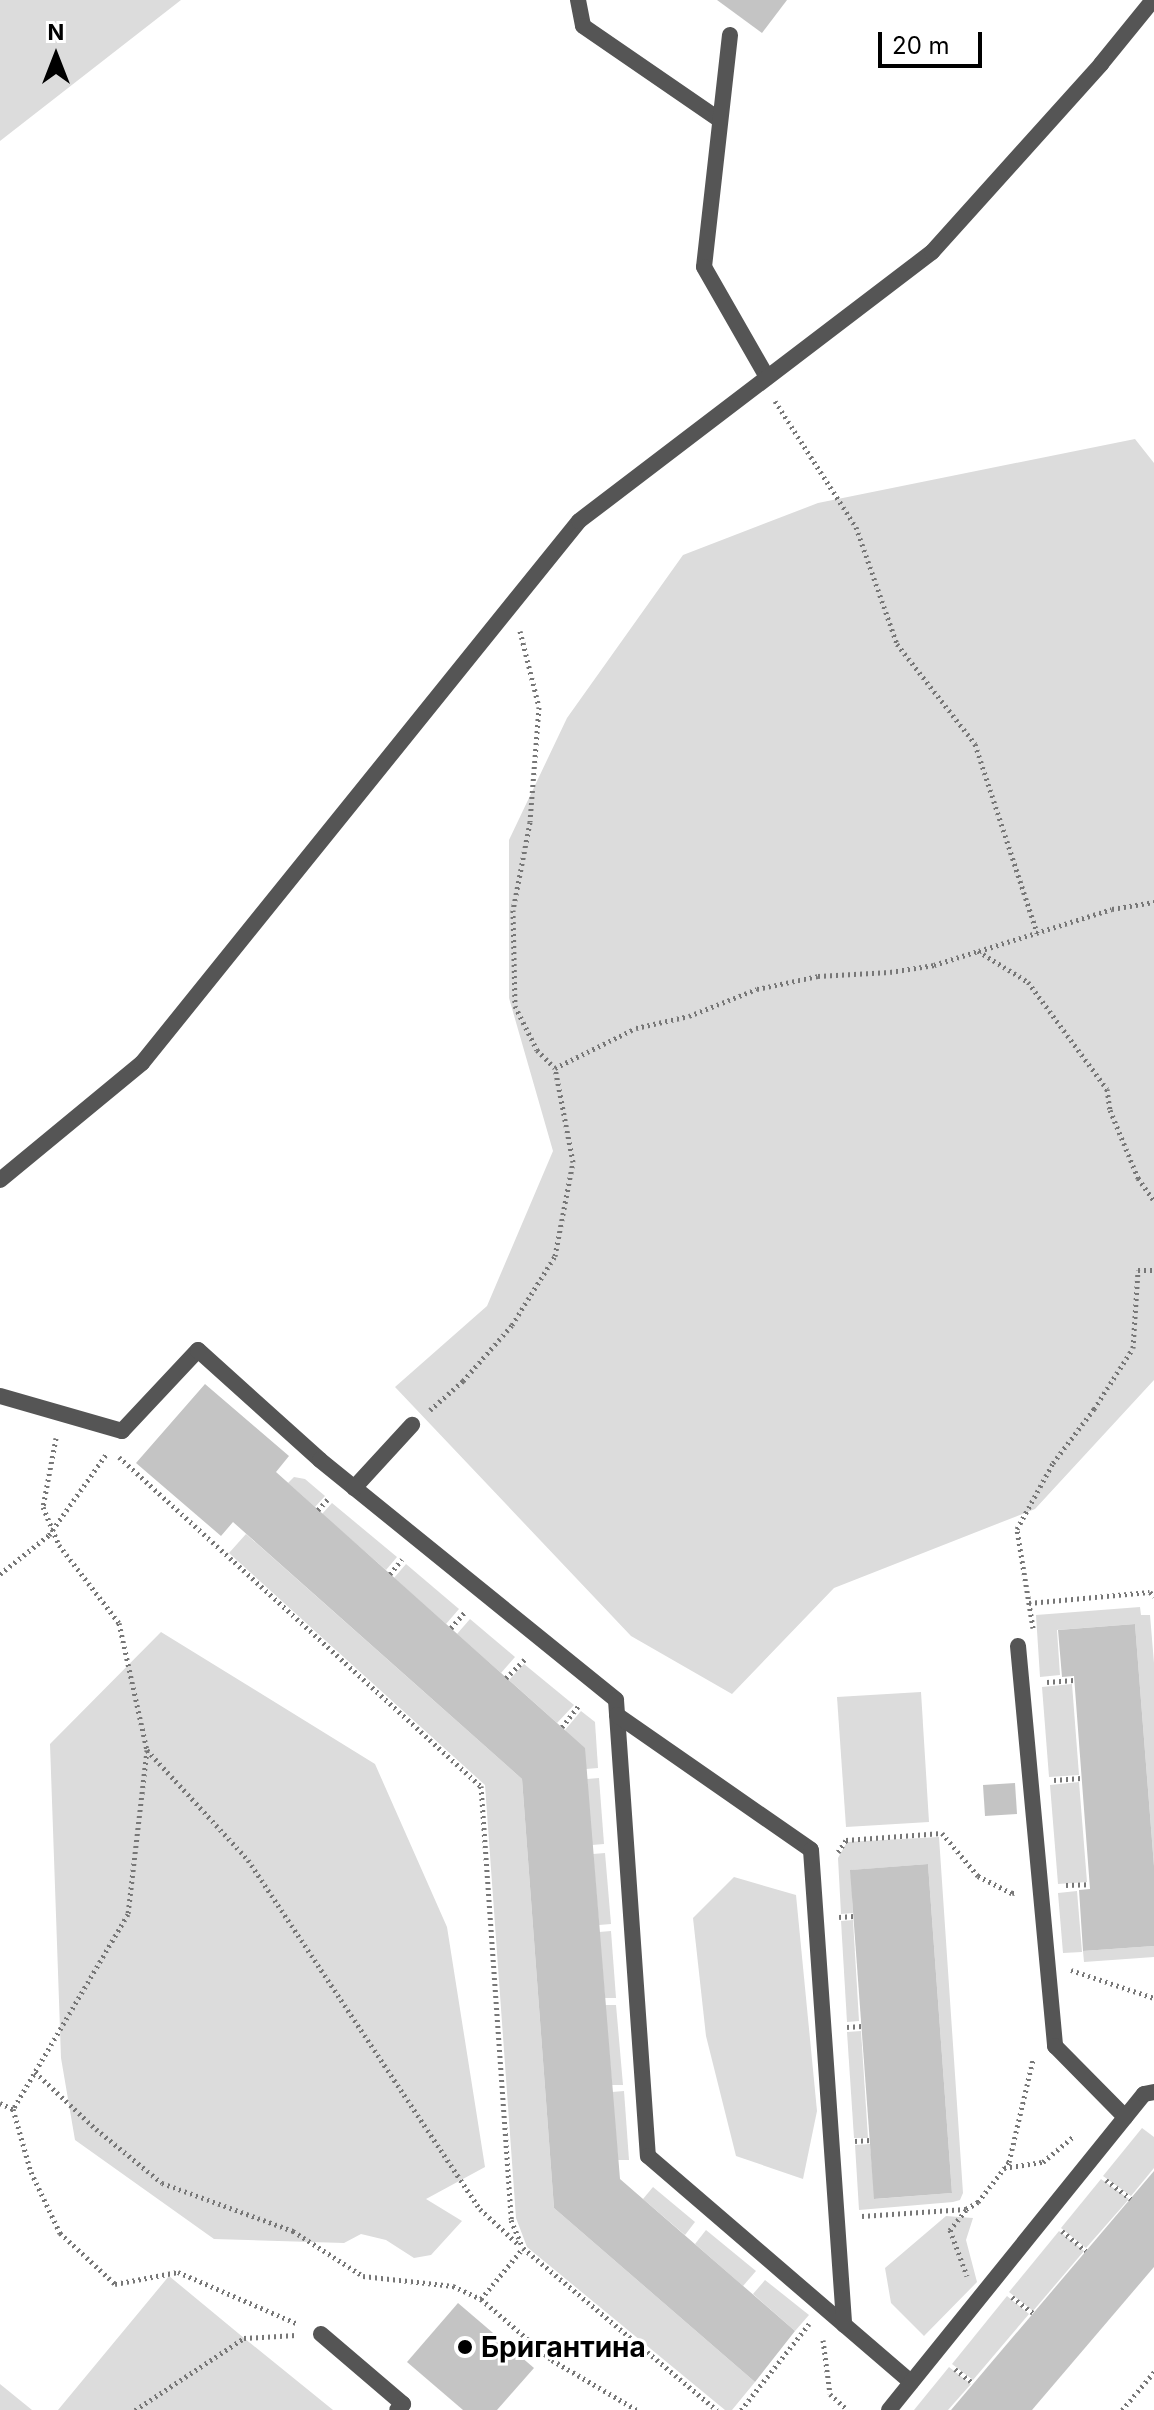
<!DOCTYPE html>
<meta charset="utf-8">
<style>
body{margin:0}
#map{position:relative;width:1154px;height:2410px;overflow:hidden;background:#fff;font-family:Inter,sans-serif}
div>[style]{position:absolute}
.green>*{inset:0;background:#dcdcdc}
.building>*{inset:0;background:#c4c4c4}
.path>*{height:5px;margin-top:-2.5px;transform-origin:0;background:repeating-linear-gradient(90deg,#777 0 2px,transparent 0 6px)}
.lane>*{height:16px;margin:-8px;padding:0 8px;transform-origin:8px;border-radius:8px;background:#555}
.street>*{height:16px;margin:-8px;padding:0 8px;transform-origin:8px;border-radius:8px;background:#555}
.dots>*{width:22px;height:22px;translate:-50% -50%;box-sizing:border-box;border:4px solid #fff;border-radius:50%}
span{translate:-50% -50%;white-space:nowrap;text-align:center;line-height:1.15;-webkit-text-stroke:6px #fff;paint-order:stroke}
.poi-label{font-size:28px;color:#000;font-weight:700}
.left{translate:0 -50%;text-align:left}
.north{position:absolute;left:16px;top:16px;width:80px;height:80px;-webkit-text-stroke:6px #fff;paint-order:stroke;rotate:0deg;font-size:22px;font-weight:700;line-height:32px;text-align:center;color:#000}
.north::after{content:'';display:block;margin:auto;width:28px;height:36px;background:#000;clip-path:polygon(50% 0,100% 100%,50% 72%,0 100%)}
.scale{position:absolute;left:878px;top:32px;width:104px;height:36px;box-sizing:border-box;border:4px solid #000;border-top:0;padding-left:10px;font-size:24px;line-height:28px;white-space:nowrap;color:#000;-webkit-text-stroke:6px #fff;paint-order:stroke}
</style>
<div id="map">
<div class="green">
<i style="clip-path:polygon(0 0,181px 0,0 141px)"></i>
<i style="clip-path:polygon(1135px 439px,1154px 463px,1154px 1380px,1035px 1509px,834px 1588px,732px 1694px,631px 1636px,395px 1387px,487px 1306px,553px 1151px,509px 998px,509px 840px,567px 718px,683px 555px,818px 503px)"></i>
<i style="clip-path:polygon(294px 1477px,305px 1479px,325px 1496px,315px 1507px,288px 1483px)"></i>
<i style="clip-path:polygon(332px 1503px,397px 1557px,386px 1570px,322px 1514px)"></i>
<i style="clip-path:polygon(246px 1534px,522px 1779px,554px 2208px,755px 2382px,732px 2410px,725px 2410px,527px 2247px,516px 2218px,485px 1785px,229px 1553px)"></i>
<i style="clip-path:polygon(406px 1564px,459px 1609px,446px 1624px,394px 1578px)"></i>
<i style="clip-path:polygon(1140px 1607px,1141px 1615px,1150px 1615px,1154px 1663px,1154px 1866px,1135px 1624px,1057px 1630px,1060px 1675px,1040px 1677px,1036px 1615px)"></i>
<i style="clip-path:polygon(470px 1619px,515px 1657px,501px 1673px,457px 1634px)"></i>
<i style="clip-path:polygon(161px 1632px,375px 1764px,447px 1927px,485px 2167px,426px 2199px,462px 2221px,431px 2255px,414px 2258px,386px 2240px,361px 2234px,344px 2243px,214px 2239px,75px 2140px,61px 2058px,50px 1744px)"></i>
<i style="clip-path:polygon(524px 1664px,574px 1705px,557px 1723px,509px 1680px)"></i>
<i style="clip-path:polygon(1072px 1684px,1079px 1775px,1049px 1777px,1042px 1687px)"></i>
<i style="clip-path:polygon(921px 1692px,929px 1822px,846px 1827px,837px 1697px)"></i>
<i style="clip-path:polygon(581px 1711px,595px 1722px,598px 1768px,586px 1769px,565px 1730px)"></i>
<i style="clip-path:polygon(599px 1778px,604px 1844px,592px 1845px,587px 1779px)"></i>
<i style="clip-path:polygon(1079px 1782px,1087px 1882px,1058px 1884px,1050px 1785px)"></i>
<i style="clip-path:polygon(939px 1837px,963px 2193px,960px 2200px,953px 2202px,859px 2210px,855px 2145px,870px 2144px,875px 2199px,952px 2193px,928px 1864px,851px 1870px,853px 1913px,841px 1914px,838px 1858px,847px 1842px)"></i>
<i style="clip-path:polygon(605px 1853px,611px 1924px,599px 1925px,593px 1854px)"></i>
<i style="clip-path:polygon(734px 1877px,796px 1895px,817px 2111px,803px 2179px,736px 2156px,706px 2036px,693px 1918px)"></i>
<i style="clip-path:polygon(1077px 1891px,1082px 1952px,1063px 1953px,1058px 1893px)"></i>
<i style="clip-path:polygon(853px 1920px,859px 2021px,847px 2022px,841px 1921px)"></i>
<i style="clip-path:polygon(611px 1931px,616px 1998px,605px 1998px,599px 1932px)"></i>
<i style="clip-path:polygon(1154px 1946px,1154px 1957px,1084px 1962px,1083px 1951px)"></i>
<i style="clip-path:polygon(605px 2005px,616px 2005px,623px 2085px,612px 2085px)"></i>
<i style="clip-path:polygon(861px 2031px,868px 2138px,854px 2138px,847px 2032px)"></i>
<i style="clip-path:polygon(624px 2091px,629px 2160px,618px 2160px,612px 2092px)"></i>
<i style="clip-path:polygon(1142px 2128px,1154px 2137px,1154px 2168px,1131px 2196px,1103px 2176px)"></i>
<i style="clip-path:polygon(1101px 2179px,1129px 2199px,1086px 2248px,1061px 2228px)"></i>
<i style="clip-path:polygon(653px 2187px,695px 2222px,685px 2235px,643px 2199px)"></i>
<i style="clip-path:polygon(946px 2216px,973px 2218px,966px 2240px,977px 2282px,924px 2336px,891px 2303px,885px 2268px)"></i>
<i style="clip-path:polygon(706px 2230px,756px 2271px,743px 2286px,695px 2244px)"></i>
<i style="clip-path:polygon(1059px 2231px,1084px 2251px,1033px 2311px,1009px 2292px)"></i>
<i style="clip-path:polygon(169px 2276px,244px 2338px,333px 2410px,58px 2410px)"></i>
<i style="clip-path:polygon(765px 2280px,809px 2315px,795px 2331px,753px 2294px)"></i>
<i style="clip-path:polygon(1007px 2296px,1029px 2314px,973px 2380px,952px 2364px)"></i>
<i style="clip-path:polygon(949px 2367px,971px 2384px,948px 2410px,914px 2410px)"></i>
<i style="clip-path:polygon(0 2384px,32px 2410px,0 2410px)"></i>
</div>
<div class="building">
<i style="clip-path:polygon(717px 0,787px 0,762px 33px)"></i>
<i style="clip-path:polygon(205px 1384px,289px 1456px,276px 1472px,585px 1748px,620px 2179px,795px 2331px,755px 2382px,554px 2208px,522px 1779px,233px 1522px,221px 1536px,136px 1463px)"></i>
<i style="clip-path:polygon(1135px 1624px,1154px 1866px,1154px 1946px,1083px 1951px,1079px 1890px,1090px 1889px,1074px 1676px,1062px 1677px,1058px 1630px)"></i>
<i style="clip-path:polygon(1015px 1783px,1017px 1814px,985px 1816px,983px 1785px)"></i>
<i style="clip-path:polygon(928px 1864px,952px 2193px,874px 2199px,850px 1870px)"></i>
<i style="clip-path:polygon(1154px 2171px,1154px 2267px,1032px 2410px,951px 2410px)"></i>
<i style="clip-path:polygon(458px 2303px,534px 2368px,497px 2410px,463px 2410px,407px 2362px)"></i>
</div>
<div class="path">
<i style="left:775px;top:401px;width:150px;rotate:57.3deg"></i>
<i style="left:856px;top:527px;width:124px;rotate:70.7deg"></i>
<i style="left:897px;top:644px;width:127px;rotate:52deg"></i>
<i style="left:975px;top:744px;width:199px;rotate:71.8deg"></i>
<i style="left:520px;top:631px;width:78px;rotate:76deg"></i>
<i style="left:539px;top:707px;width:115px;rotate:94.5deg"></i>
<i style="left:530px;top:822px;width:90px;rotate:100.9deg"></i>
<i style="left:513px;top:910px;width:96px;rotate:88.8deg"></i>
<i style="left:515px;top:1006px;width:49px;rotate:63.4deg"></i>
<i style="left:537px;top:1050px;width:25px;rotate:45deg"></i>
<i style="left:555px;top:1068px;width:90px;rotate:-26.3deg"></i>
<i style="left:636px;top:1028px;width:54px;rotate:-12.8deg"></i>
<i style="left:689px;top:1016px;width:73px;rotate:-21.7deg"></i>
<i style="left:757px;top:989px;width:62px;rotate:-12deg"></i>
<i style="left:818px;top:976px;width:72px;rotate:-3.2deg"></i>
<i style="left:890px;top:972px;width:45px;rotate:-9deg"></i>
<i style="left:934px;top:965px;width:46px;rotate:-17.7deg"></i>
<i style="left:978px;top:951px;width:59px;rotate:31.8deg"></i>
<i style="left:1028px;top:982px;width:133px;rotate:53.6deg"></i>
<i style="left:1107px;top:1089px;width:21px;rotate:82deg"></i>
<i style="left:1110px;top:1110px;width:74px;rotate:67.6deg"></i>
<i style="left:1138px;top:1178px;width:28px;rotate:55deg"></i>
<i style="left:979px;top:951px;width:139px;rotate:-17.5deg"></i>
<i style="left:1112px;top:909px;width:43px;rotate:-9.5deg"></i>
<i style="left:430px;top:1410px;width:44px;rotate:-41.3deg"></i>
<i style="left:463px;top:1381px;width:74px;rotate:-48.8deg"></i>
<i style="left:512px;top:1325px;width:81px;rotate:-58.1deg"></i>
<i style="left:555px;top:1256px;width:96px;rotate:-79.2deg"></i>
<i style="left:573px;top:1162px;width:96px;rotate:-100.8deg"></i>
<i style="left:56px;top:1438px;width:70px;rotate:100.7deg"></i>
<i style="left:43px;top:1507px;width:41px;rotate:67.2deg"></i>
<i style="left:59px;top:1545px;width:98px;rotate:52.4deg"></i>
<i style="left:119px;top:1623px;width:130px;rotate:77.6deg"></i>
<i style="left:147px;top:1750px;width:165px;rotate:96.6deg"></i>
<i style="left:128px;top:1914px;width:226px;rotate:120.5deg"></i>
<i style="left:13px;top:2109px;width:66px;rotate:74.1deg"></i>
<i style="left:31px;top:2172px;width:68px;rotate:64.6deg"></i>
<i style="left:60px;top:2233px;width:75px;rotate:42.8deg"></i>
<i style="left:115px;top:2284px;width:64px;rotate:-10.8deg"></i>
<i style="left:178px;top:2272px;width:131px;rotate:23.4deg"></i>
<i style="left:119px;top:1457px;width:489px;rotate:42.3deg"></i>
<i style="left:481px;top:1786px;width:435px;rotate:86deg"></i>
<i style="left:511px;top:2220px;width:30px;rotate:67deg"></i>
<i style="left:318px;top:1510px;width:15px;rotate:-48deg"></i>
<i style="left:0;top:1574px;width:63px;rotate:-38.5deg"></i>
<i style="left:49px;top:1535px;width:100px;rotate:-54.7deg"></i>
<i style="left:390px;top:1574px;width:19px;rotate:-51deg"></i>
<i style="left:1029px;top:1603px;width:121px;rotate:-5.2deg"></i>
<i style="left:1150px;top:1592px;width:6px;rotate:45deg"></i>
<i style="left:451px;top:1628px;width:23px;rotate:-49deg"></i>
<i style="left:1033px;top:1628px;width:100px;rotate:-99.2deg"></i>
<i style="left:1017px;top:1529px;width:75px;rotate:-61.4deg"></i>
<i style="left:1053px;top:1463px;width:68px;rotate:-52.8deg"></i>
<i style="left:1094px;top:1409px;width:72px;rotate:-57.4deg"></i>
<i style="left:1133px;top:1348px;width:78px;rotate:-86.3deg"></i>
<i style="left:1138px;top:1270px;width:16px"></i>
<i style="left:506px;top:1678px;width:27px;rotate:-45deg"></i>
<i style="left:1047px;top:1682px;width:27px;rotate:-4deg"></i>
<i style="left:562px;top:1727px;width:28px;rotate:-52deg"></i>
<i style="left:147px;top:1750px;width:149px;rotate:47.4deg"></i>
<i style="left:248px;top:1860px;width:419px;rotate:56.4deg"></i>
<i style="left:480px;top:2209px;width:53px;rotate:42.7deg"></i>
<i style="left:1054px;top:1780px;width:27px;rotate:-4deg"></i>
<i style="left:838px;top:1852px;width:14px;rotate:-56deg"></i>
<i style="left:846px;top:1840px;width:96px;rotate:-4.2deg"></i>
<i style="left:942px;top:1833px;width:56px;rotate:50.1deg"></i>
<i style="left:978px;top:1876px;width:38px;rotate:27deg"></i>
<i style="left:1012px;top:1893px;width:4px;rotate:-14deg"></i>
<i style="left:1066px;top:1885px;width:23px;rotate:-2deg"></i>
<i style="left:839px;top:1917px;width:15px;rotate:-4deg"></i>
<i style="left:1071px;top:1970px;width:88px;rotate:18.6deg"></i>
<i style="left:847px;top:2027px;width:15px;rotate:-4deg"></i>
<i style="left:35px;top:2072px;width:83px;rotate:43.1deg"></i>
<i style="left:96px;top:2129px;width:85px;rotate:39.3deg"></i>
<i style="left:162px;top:2183px;width:140px;rotate:20.1deg"></i>
<i style="left:293px;top:2231px;width:83px;rotate:32.7deg"></i>
<i style="left:363px;top:2276px;width:91px;rotate:6.3deg"></i>
<i style="left:453px;top:2286px;width:31px;rotate:25deg"></i>
<i style="left:481px;top:2299px;width:66px;rotate:-50.5deg"></i>
<i style="left:523px;top:2248px;width:253px;rotate:39.9deg"></i>
<i style="left:0;top:2103px;width:14px;rotate:25deg"></i>
<i style="left:855px;top:2141px;width:15px;rotate:-4deg"></i>
<i style="left:1004px;top:2168px;width:39px;rotate:-9deg"></i>
<i style="left:1043px;top:2162px;width:39px;rotate:-40deg"></i>
<i style="left:1106px;top:2180px;width:31px;rotate:37deg"></i>
<i style="left:966px;top:2210px;width:26px;rotate:129deg"></i>
<i style="left:950px;top:2230px;width:49px;rotate:69.7deg"></i>
<i style="left:862px;top:2216px;width:104px;rotate:-3.9deg"></i>
<i style="left:966px;top:2209px;width:14px;rotate:-30deg"></i>
<i style="left:978px;top:2202px;width:51px;rotate:-52.2deg"></i>
<i style="left:1009px;top:2162px;width:105px;rotate:-76.8deg"></i>
<i style="left:1062px;top:2231px;width:31px;rotate:40deg"></i>
<i style="left:1012px;top:2297px;width:26px;rotate:37deg"></i>
<i style="left:481px;top:2299px;width:94px;rotate:40.7deg"></i>
<i style="left:552px;top:2360px;width:99px;rotate:30.5deg"></i>
<i style="left:823px;top:2340px;width:54px;rotate:82.6deg"></i>
<i style="left:830px;top:2394px;width:24px;rotate:42deg"></i>
<i style="left:955px;top:2369px;width:23px;rotate:38deg"></i>
<i style="left:135px;top:2410px;width:131px;rotate:-33.4deg"></i>
<i style="left:244px;top:2338px;width:52px;rotate:-3.3deg"></i>
<i style="left:741px;top:2410px;width:110px;rotate:-51.7deg"></i>
<i style="left:1122px;top:2410px;width:50px;rotate:-49.9deg"></i>
</div>
<div class="lane">
<i style="left:578px;top:0;width:26px;rotate:79deg"></i>
<i style="left:583px;top:26px;width:166px;rotate:34.5deg"></i>
<i style="left:730px;top:35px;width:233px;rotate:96.4deg"></i>
<i style="left:704px;top:267px;width:127px;rotate:60.2deg"></i>
<i style="left:0;top:1396px;width:127px;rotate:16deg"></i>
<i style="left:122px;top:1431px;width:111px;rotate:-46.8deg"></i>
<i style="left:198px;top:1350px;width:164px;rotate:42deg"></i>
<i style="left:320px;top:1460px;width:381px;rotate:39deg"></i>
<i style="left:616px;top:1700px;width:457px;rotate:86deg"></i>
<i style="left:648px;top:2156px;width:347px;rotate:40.7deg"></i>
<i style="left:354px;top:1488px;width:86px;rotate:-47.4deg"></i>
<i style="left:1018px;top:1646px;width:402px;rotate:84.7deg"></i>
<i style="left:1055px;top:2046px;width:100px;rotate:45.4deg"></i>
<i style="left:617px;top:1715px;width:236px;rotate:34.8deg"></i>
<i style="left:811px;top:1850px;width:476px;rotate:86deg"></i>
<i style="left:321px;top:2334px;width:108px;rotate:40.5deg"></i>
<i style="left:403px;top:2404px;width:8px;rotate:135deg"></i>
<i style="left:889px;top:2410px;width:406px;rotate:-51.1deg"></i>
<i style="left:1144px;top:2094px;width:10px;rotate:-11deg"></i>
</div>
<div class="street">
<i style="left:0;top:1180px;width:184px;rotate:-39.5deg"></i>
<i style="left:142px;top:1063px;width:696px;rotate:-51.12deg"></i>
<i style="left:579px;top:521px;width:444px;rotate:-37.3deg"></i>
<i style="left:932px;top:252px;width:253px;rotate:-48deg"></i>
<i style="left:1101px;top:64px;width:82px;rotate:-50.9deg"></i>
</div>
<div class="dots">
<i style="left:465px;top:2347px;background:#000"></i>
</div>
<div class="poi-label">
<span class="left" style="left:481px;top:2347px">Бригантина</span>
</div>
<div class="north">N</div>
<div class="scale">20 m</div>
</div>
